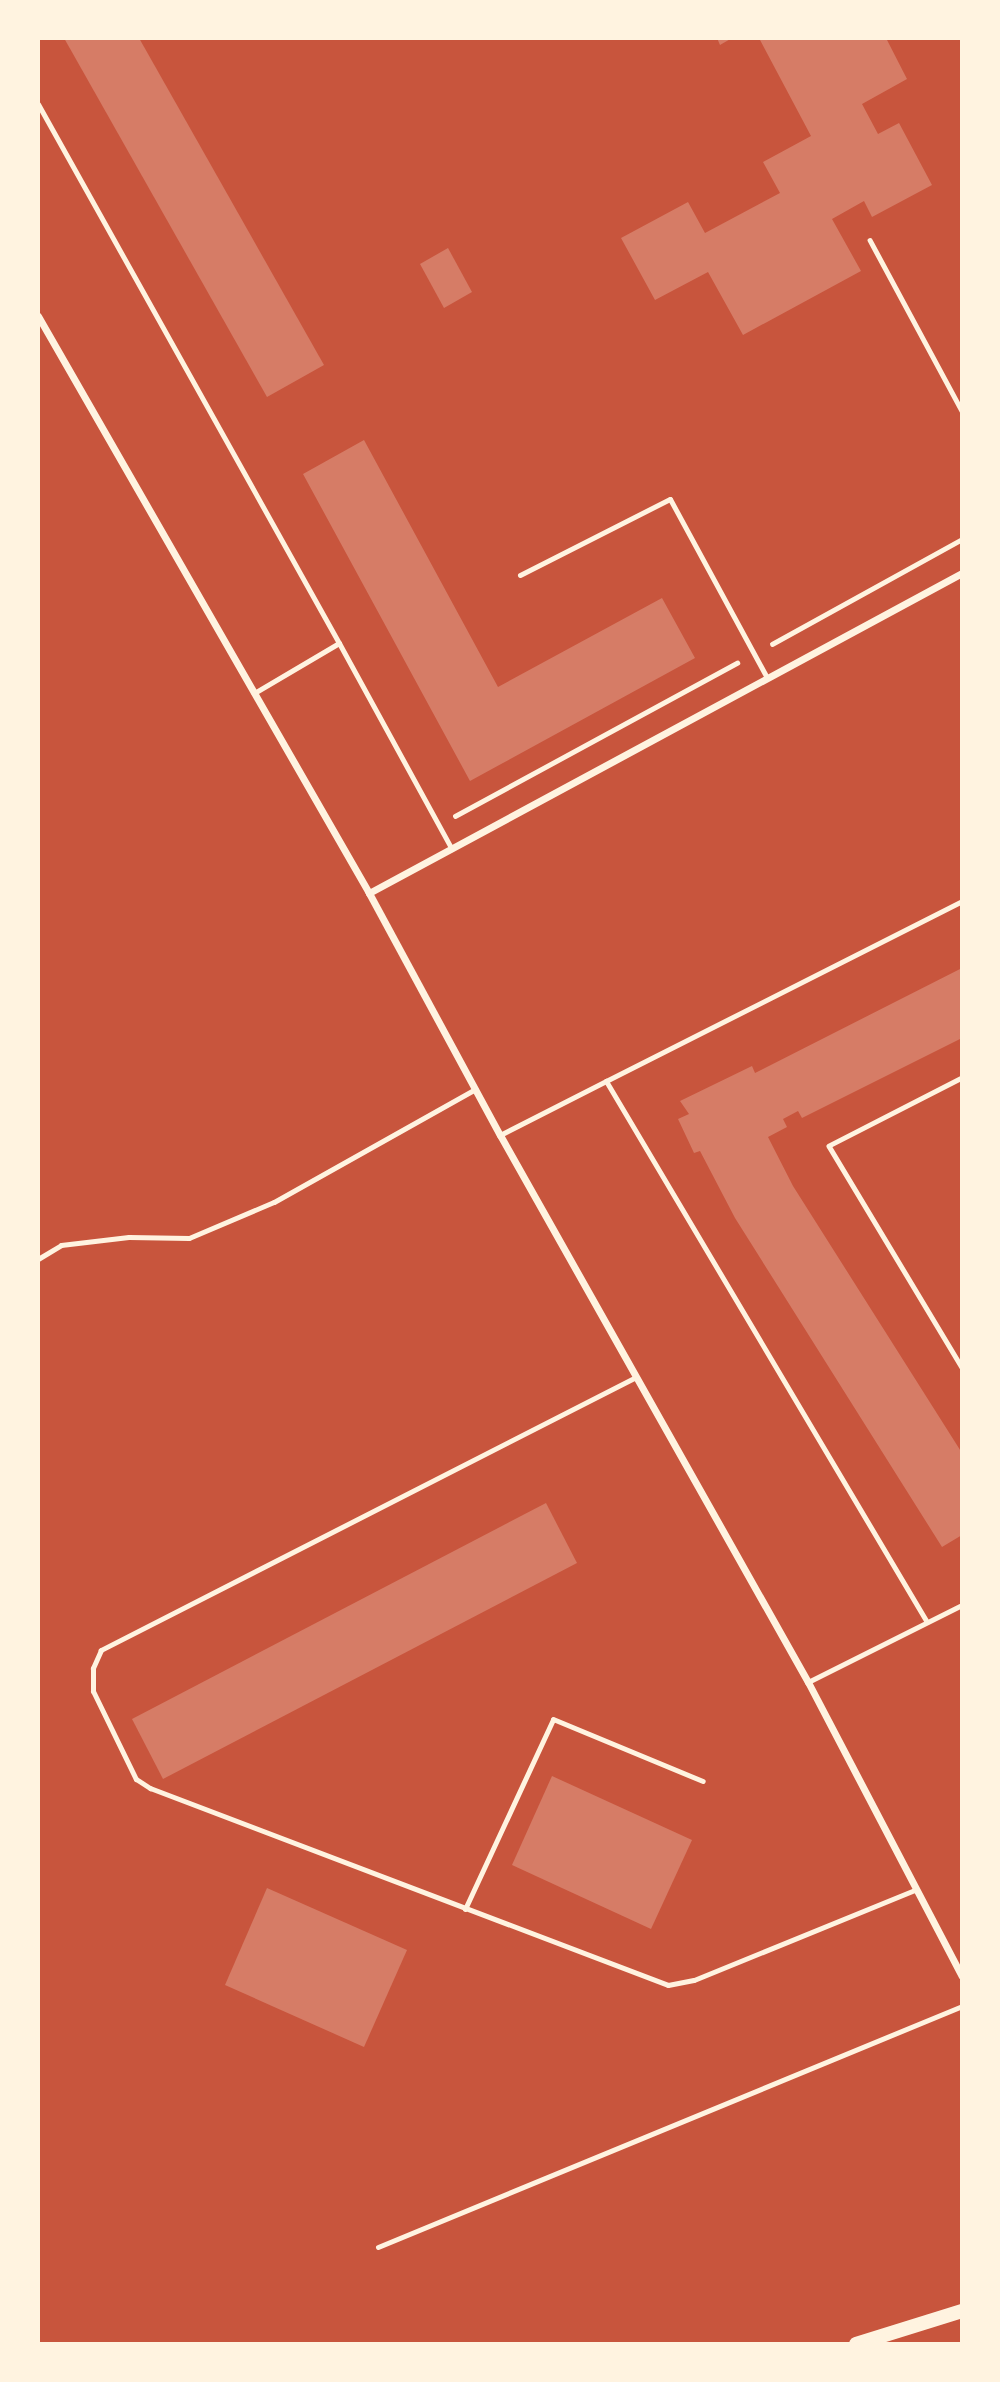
<!DOCTYPE html>
<style>
body{margin:0}
#map{position:relative;width:1000px;height:2382px;overflow:hidden;background:#c8553d;font-family:"PT Sans",sans-serif}
div>[style]{position:absolute}
.building>*{inset:0;background:#d67c66}
.path>*{height:4.5px;margin:-2.25px;padding:0 2.25px;transform-origin:2.25px;border-radius:2.25px;background:#fff3e0}
.service>*{height:5px;margin:-2.5px;padding:0 2.5px;transform-origin:2.5px;border-radius:2.5px;background:#fff3e0}
.minor>*{height:7px;margin:-3.5px;padding:0 3.5px;transform-origin:3.5px;border-radius:3.5px;background:#fff3e0}
.secondary>*{height:14px;margin:-7px;padding:0 7px;transform-origin:7px;border-radius:7px;background:#fff3e0}
span{translate:-50% -50%;white-space:nowrap;text-align:center;line-height:1.15;-webkit-text-stroke:7px #fff3e0;paint-order:stroke}
.frame{position:absolute;inset:0;border:40px solid #fff3e0;pointer-events:none}
</style>
<div id="map">
<div class="building">
<i style="clip-path:polygon(64px 38px,139px 38px,324px 365px,267px 397px)"></i>
<i style="clip-path:polygon(717px 38px,732px 38px,720px 45px)"></i>
<i style="clip-path:polygon(759px 38px,886px 38px,907px 79px,862px 104px,878px 134px,899px 123px,932px 185px,872px 217px,864px 201px,832px 219px,861px 271px,743px 335px,708px 272px,655px 300px,621px 238px,688px 202px,705px 233px,780px 193px,763px 162px,811px 136px)"></i>
<i style="clip-path:polygon(448px 248px,472px 292px,444px 308px,420px 264px)"></i>
<i style="clip-path:polygon(364px 440px,498px 687px,662px 598px,695px 658px,470px 781px,303px 474px)"></i>
<i style="clip-path:polygon(962px 968px,962px 1038px,802px 1118px,798px 1111px,783px 1119px,787px 1127px,768px 1137px,793px 1186px,962px 1453px,962px 1535px,942px 1547px,735px 1218px,700px 1151px,694px 1153px,678px 1119px,689px 1114px,680px 1101px,752px 1066px,755px 1073px)"></i>
<i style="clip-path:polygon(546px 1503px,577px 1563px,163px 1779px,132px 1719px)"></i>
<i style="clip-path:polygon(552px 1776px,692px 1840px,651px 1929px,512px 1865px)"></i>
<i style="clip-path:polygon(267px 1888px,407px 1950px,364px 2047px,225px 1985px)"></i>
</div>
<div class="path">
<i style="left:870px;top:240px;width:194px;rotate:61.7deg"></i>
<i style="left:772px;top:644px;width:217px;rotate:-28.9deg"></i>
<i style="left:455px;top:816px;width:321px;rotate:-28.5deg"></i>
<i style="left:962px;top:1078px;width:149px;rotate:152.9deg"></i>
<i style="left:829px;top:1146px;width:258px;rotate:59deg"></i>
</div>
<div class="service">
<i style="left:38px;top:104px;width:617px;rotate:60.82deg"></i>
<i style="left:339px;top:643px;width:99px;rotate:149.5deg"></i>
<i style="left:520px;top:575px;width:168px;rotate:-26.9deg"></i>
<i style="left:670px;top:499px;width:204px;rotate:61.5deg"></i>
<i style="left:339px;top:643px;width:235px;rotate:61.3deg"></i>
<i style="left:606px;top:1081px;width:399px;rotate:-26.8deg"></i>
<i style="left:500px;top:1135px;width:119px;rotate:-27deg"></i>
<i style="left:606px;top:1081px;width:629px;rotate:59.32deg"></i>
<i style="left:38px;top:1259px;width:27px;rotate:-31deg"></i>
<i style="left:61px;top:1245px;width:68px;rotate:-6.7deg"></i>
<i style="left:129px;top:1237px;width:60px;rotate:1deg"></i>
<i style="left:189px;top:1238px;width:92px;rotate:-23deg"></i>
<i style="left:274px;top:1202px;width:231px;rotate:-29.3deg"></i>
<i style="left:636px;top:1377px;width:601px;rotate:152.97deg"></i>
<i style="left:101px;top:1650px;width:20px;rotate:114deg"></i>
<i style="left:93px;top:1668px;width:23px;rotate:90deg"></i>
<i style="left:93px;top:1691px;width:98px;rotate:64deg"></i>
<i style="left:136px;top:1779px;width:17px;rotate:33deg"></i>
<i style="left:150px;top:1788px;width:554px;rotate:20.82deg"></i>
<i style="left:668px;top:1985px;width:26px;rotate:-11deg"></i>
<i style="left:694px;top:1980px;width:239px;rotate:-22.2deg"></i>
<i style="left:808px;top:1682px;width:172px;rotate:-26.6deg"></i>
<i style="left:465px;top:1909px;width:209px;rotate:-65.1deg"></i>
<i style="left:553px;top:1719px;width:162px;rotate:22.5deg"></i>
<i style="left:378px;top:2247px;width:632px;rotate:-22.42deg"></i>
</div>
<div class="minor">
<i style="left:38px;top:316px;width:665px;rotate:60.16deg"></i>
<i style="left:369px;top:893px;width:275px;rotate:61.6deg"></i>
<i style="left:500px;top:1135px;width:628px;rotate:60.62deg"></i>
<i style="left:808px;top:1682px;width:332px;rotate:62.4deg"></i>
<i style="left:369px;top:893px;width:674px;rotate:-28.35deg"></i>
</div>
<div class="secondary">
<i style="left:856px;top:2344px;width:111px;rotate:-17.3deg"></i>
</div>
<div class="frame"></div>
</div>
